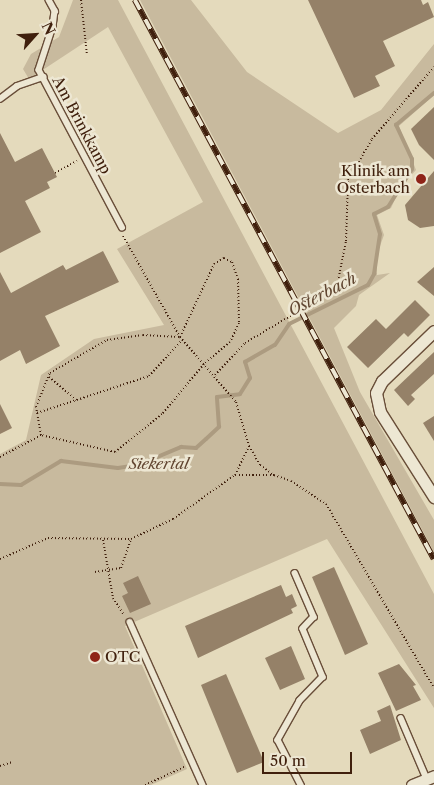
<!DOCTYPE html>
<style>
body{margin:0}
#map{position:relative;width:434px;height:785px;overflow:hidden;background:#e4dabc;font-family:"Libre Caslon Text",serif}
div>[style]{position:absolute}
.green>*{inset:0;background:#c8ba9e}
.stream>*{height:4px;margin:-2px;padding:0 2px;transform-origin:2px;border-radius:2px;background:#ac9b80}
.building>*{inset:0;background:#958168}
.path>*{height:2px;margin-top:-1px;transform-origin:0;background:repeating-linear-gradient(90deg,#40200d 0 1px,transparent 0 3.5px)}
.roads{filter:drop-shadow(1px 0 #694e39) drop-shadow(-1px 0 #694e39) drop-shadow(0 1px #694e39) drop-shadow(0 -1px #694e39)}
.lane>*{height:5.5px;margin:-2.75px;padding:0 2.75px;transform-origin:2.75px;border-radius:2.75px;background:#ede7d3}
.street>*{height:11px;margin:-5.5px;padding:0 5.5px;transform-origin:5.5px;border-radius:5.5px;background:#ede7d3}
.rail>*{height:5.5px;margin-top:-2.75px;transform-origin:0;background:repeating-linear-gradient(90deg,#ede7d3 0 11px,#40200d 0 22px);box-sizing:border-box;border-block:1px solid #40200d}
.dots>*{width:14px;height:14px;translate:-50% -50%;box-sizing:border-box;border:2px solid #ede7d3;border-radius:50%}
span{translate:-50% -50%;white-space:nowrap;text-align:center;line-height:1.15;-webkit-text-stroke:5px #ede7d3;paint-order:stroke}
.street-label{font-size:15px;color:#40200d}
.poi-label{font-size:15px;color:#40200d}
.right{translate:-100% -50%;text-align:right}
.left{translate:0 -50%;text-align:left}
.park-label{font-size:15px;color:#624631;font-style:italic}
.water-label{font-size:16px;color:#604530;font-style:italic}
.north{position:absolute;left:10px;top:10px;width:50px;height:50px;-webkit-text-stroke:4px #ede7d3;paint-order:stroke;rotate:64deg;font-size:14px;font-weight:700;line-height:20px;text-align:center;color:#40200d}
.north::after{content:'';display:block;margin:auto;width:18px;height:22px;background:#40200d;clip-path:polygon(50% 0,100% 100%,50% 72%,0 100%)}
.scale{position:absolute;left:262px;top:752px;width:90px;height:22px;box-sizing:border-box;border:2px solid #40200d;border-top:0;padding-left:6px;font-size:15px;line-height:18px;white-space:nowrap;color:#40200d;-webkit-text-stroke:4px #ede7d3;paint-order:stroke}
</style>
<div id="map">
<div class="green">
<i style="clip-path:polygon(73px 0,118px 0,434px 594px,434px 708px,327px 539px,125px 626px,187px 769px,151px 785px,0 785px,0 454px,26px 440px,41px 375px,94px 339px,164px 325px,117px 249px,203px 202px,108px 27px,29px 79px,23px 69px,31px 54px,59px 37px)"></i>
<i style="clip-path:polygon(140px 0,191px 0,247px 72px,338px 133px,381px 110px,434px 44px,434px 95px,399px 126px,416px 170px,400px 188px,391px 208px,377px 215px,384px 235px,377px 254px,377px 275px,390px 273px,359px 295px,356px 306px,334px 328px,360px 392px,434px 520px,434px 552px)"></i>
</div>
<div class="stream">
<i style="left:0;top:484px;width:21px;rotate:3deg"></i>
<i style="left:21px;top:485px;width:47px;rotate:-31deg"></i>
<i style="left:61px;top:461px;width:57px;rotate:7deg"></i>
<i style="left:118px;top:468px;width:20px;rotate:-9deg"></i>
<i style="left:138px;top:465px;width:47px;rotate:-22.7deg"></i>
<i style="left:181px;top:447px;width:15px;rotate:4deg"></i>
<i style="left:196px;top:448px;width:13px;rotate:-42deg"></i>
<i style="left:206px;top:439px;width:18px;rotate:-43deg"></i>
<i style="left:219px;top:427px;width:30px;rotate:-94deg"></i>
<i style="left:217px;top:397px;width:23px;rotate:-7deg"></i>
<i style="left:240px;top:394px;width:19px;rotate:-58deg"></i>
<i style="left:250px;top:378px;width:17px;rotate:-107deg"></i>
<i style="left:245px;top:362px;width:34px;rotate:-30deg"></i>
<i style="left:275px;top:345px;width:25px;rotate:-56deg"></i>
<i style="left:289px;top:324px;width:88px;rotate:-26.3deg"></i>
<i style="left:368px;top:285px;width:13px;rotate:-61deg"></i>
<i style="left:374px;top:274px;width:40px;rotate:-81.5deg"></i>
<i style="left:380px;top:234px;width:21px;rotate:-107deg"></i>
<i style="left:374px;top:214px;width:16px;rotate:-27deg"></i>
<i style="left:388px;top:207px;width:45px;rotate:-57.7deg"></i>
<i style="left:412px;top:169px;width:10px;rotate:-90deg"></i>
<i style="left:412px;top:159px;width:38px;rotate:-115deg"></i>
<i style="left:396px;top:125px;width:50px;rotate:-40.1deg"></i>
</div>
<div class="building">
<i style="clip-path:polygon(308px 0,421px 0,423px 5px,428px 2px,434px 17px,383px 41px,395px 66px,375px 76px,380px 86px,354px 98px)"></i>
<i style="clip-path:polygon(434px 107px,434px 160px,419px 145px,411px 129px)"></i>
<i style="clip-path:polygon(0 133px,15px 162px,42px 148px,57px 177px,47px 182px,50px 188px,25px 201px,41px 232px,0 253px)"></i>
<i style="clip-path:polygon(434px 171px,434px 226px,420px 228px,408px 220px,405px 205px)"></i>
<i style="clip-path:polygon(103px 251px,119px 282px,45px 316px,60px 346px,26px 364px,20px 350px,0 361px,0 272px,11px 293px,63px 265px,66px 270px)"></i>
<i style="clip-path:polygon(434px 267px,434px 296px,417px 282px)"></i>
<i style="clip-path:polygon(415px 300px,430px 315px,408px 337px,404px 333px,368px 368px,347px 347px,376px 319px,386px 329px)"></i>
<i style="clip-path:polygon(434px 352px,434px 374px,411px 395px,415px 399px,408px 406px,394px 390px)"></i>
<i style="clip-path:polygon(0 404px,12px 428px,0 434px)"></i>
<i style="clip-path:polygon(434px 416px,434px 441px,423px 423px)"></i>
<i style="clip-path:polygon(334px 567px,368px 644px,345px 655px,312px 577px)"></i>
<i style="clip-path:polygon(138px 576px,151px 604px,130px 613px,122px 596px,128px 593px,123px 583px)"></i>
<i style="clip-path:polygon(281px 585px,286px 597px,292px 594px,297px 606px,291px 609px,293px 613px,198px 658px,185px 626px)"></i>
<i style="clip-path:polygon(291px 646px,305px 679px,280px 690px,265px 658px)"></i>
<i style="clip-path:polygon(399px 664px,416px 685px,413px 686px,421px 700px,396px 711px,378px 673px)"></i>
<i style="clip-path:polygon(226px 674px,264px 762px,237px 773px,201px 685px)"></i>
<i style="clip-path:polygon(390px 705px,401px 740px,370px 754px,360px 730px,381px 721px,377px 711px)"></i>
</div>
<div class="path">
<i style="left:81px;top:0;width:55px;rotate:83.8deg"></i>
<i style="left:55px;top:173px;width:25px;rotate:-29deg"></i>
<i style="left:123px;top:236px;width:116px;rotate:60.6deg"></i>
<i style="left:180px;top:337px;width:86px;rotate:49.3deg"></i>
<i style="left:236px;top:402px;width:46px;rotate:73.5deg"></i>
<i style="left:249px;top:446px;width:22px;rotate:60deg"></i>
<i style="left:260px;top:465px;width:17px;rotate:36deg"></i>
<i style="left:215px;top:375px;width:44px;rotate:-46.8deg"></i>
<i style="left:245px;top:343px;width:78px;rotate:-30.8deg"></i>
<i style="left:312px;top:303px;width:34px;rotate:-40deg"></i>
<i style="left:338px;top:281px;width:41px;rotate:-78.7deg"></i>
<i style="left:346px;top:241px;width:61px;rotate:-88.1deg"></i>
<i style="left:348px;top:180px;width:48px;rotate:-59.7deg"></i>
<i style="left:372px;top:139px;width:95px;rotate:-49.3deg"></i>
<i style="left:49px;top:377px;width:38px;rotate:40deg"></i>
<i style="left:37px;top:413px;width:118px;rotate:-18.3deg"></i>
<i style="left:149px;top:376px;width:49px;rotate:-47.5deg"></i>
<i style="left:0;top:457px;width:47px;rotate:-28.2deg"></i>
<i style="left:41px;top:435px;width:28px;rotate:-100deg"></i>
<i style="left:36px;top:407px;width:37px;rotate:-68deg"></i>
<i style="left:50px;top:373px;width:66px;rotate:-30.1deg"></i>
<i style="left:107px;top:340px;width:36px;rotate:-8deg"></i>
<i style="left:143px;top:335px;width:37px;rotate:3deg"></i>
<i style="left:180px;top:337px;width:81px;rotate:-65deg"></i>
<i style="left:214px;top:264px;width:12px;rotate:-31deg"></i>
<i style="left:224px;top:258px;width:9px;rotate:27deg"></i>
<i style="left:232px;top:262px;width:18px;rotate:71deg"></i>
<i style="left:238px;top:279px;width:44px;rotate:88.7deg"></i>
<i style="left:239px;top:323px;width:21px;rotate:115deg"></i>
<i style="left:230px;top:342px;width:34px;rotate:140deg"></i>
<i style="left:204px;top:364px;width:65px;rotate:130deg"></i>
<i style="left:162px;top:414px;width:60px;rotate:141deg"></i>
<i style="left:115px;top:452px;width:76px;rotate:-167.1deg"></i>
<i style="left:235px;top:475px;width:39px"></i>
<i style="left:274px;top:475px;width:18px;rotate:19deg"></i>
<i style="left:291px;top:481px;width:42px;rotate:33.3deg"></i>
<i style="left:326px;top:504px;width:213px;rotate:59.6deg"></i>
<i style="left:103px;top:540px;width:59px;rotate:80.2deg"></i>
<i style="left:113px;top:598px;width:20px;rotate:57deg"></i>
<i style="left:0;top:559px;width:52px;rotate:-23.6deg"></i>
<i style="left:48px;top:538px;width:83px;rotate:0.7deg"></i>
<i style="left:131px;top:539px;width:47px;rotate:-25.5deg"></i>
<i style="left:173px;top:519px;width:76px;rotate:-35.4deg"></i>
<i style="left:235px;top:475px;width:32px;rotate:-64deg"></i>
<i style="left:95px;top:572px;width:26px;rotate:-9deg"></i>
<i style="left:121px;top:568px;width:31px;rotate:-71deg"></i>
<i style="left:0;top:766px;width:13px;rotate:-18deg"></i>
<i style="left:145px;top:785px;width:45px;rotate:-24.9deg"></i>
</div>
<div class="roads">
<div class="lane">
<i style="left:49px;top:0;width:13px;rotate:61deg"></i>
<i style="left:55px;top:11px;width:16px;rotate:97deg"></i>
<i style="left:53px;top:27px;width:45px;rotate:108deg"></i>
<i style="left:39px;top:70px;width:178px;rotate:62.1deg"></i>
<i style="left:0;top:99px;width:21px;rotate:-37deg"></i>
<i style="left:17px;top:86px;width:28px;rotate:-19deg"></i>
<i style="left:295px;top:573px;width:48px;rotate:66.6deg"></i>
<i style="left:314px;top:617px;width:16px;rotate:133deg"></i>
<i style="left:303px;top:629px;width:52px;rotate:67.4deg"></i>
<i style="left:323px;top:677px;width:33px;rotate:134deg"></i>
<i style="left:300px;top:701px;width:45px;rotate:119.4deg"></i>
<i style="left:278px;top:740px;width:51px;rotate:62.9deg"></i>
<i style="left:130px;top:622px;width:179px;rotate:65.9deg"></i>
<i style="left:401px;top:718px;width:66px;rotate:66.9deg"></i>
</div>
<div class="street">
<i style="left:434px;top:331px;width:72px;rotate:136.1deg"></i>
<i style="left:382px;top:381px;width:13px;rotate:117deg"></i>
<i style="left:376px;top:393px;width:19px;rotate:78deg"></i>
<i style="left:380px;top:412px;width:101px;rotate:57.6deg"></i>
<i style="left:412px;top:785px;width:24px;rotate:-22deg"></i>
</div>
</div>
<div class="rail">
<i style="left:135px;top:0;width:634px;rotate:61.86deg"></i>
</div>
<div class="dots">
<i style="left:421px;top:179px;background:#8f2418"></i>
<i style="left:95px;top:657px;background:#8f2418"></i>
</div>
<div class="street-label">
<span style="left:82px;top:125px;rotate:62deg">Am Brinkkamp</span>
</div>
<div class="poi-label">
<span class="right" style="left:410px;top:179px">Klinik am<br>Osterbach</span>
<span class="left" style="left:105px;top:657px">OTC</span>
</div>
<div class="park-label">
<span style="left:159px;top:464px">Siekertal</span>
</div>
<div class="water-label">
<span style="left:322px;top:294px;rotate:-28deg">Osterbach</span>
</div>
<div class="north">N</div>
<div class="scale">50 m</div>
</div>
